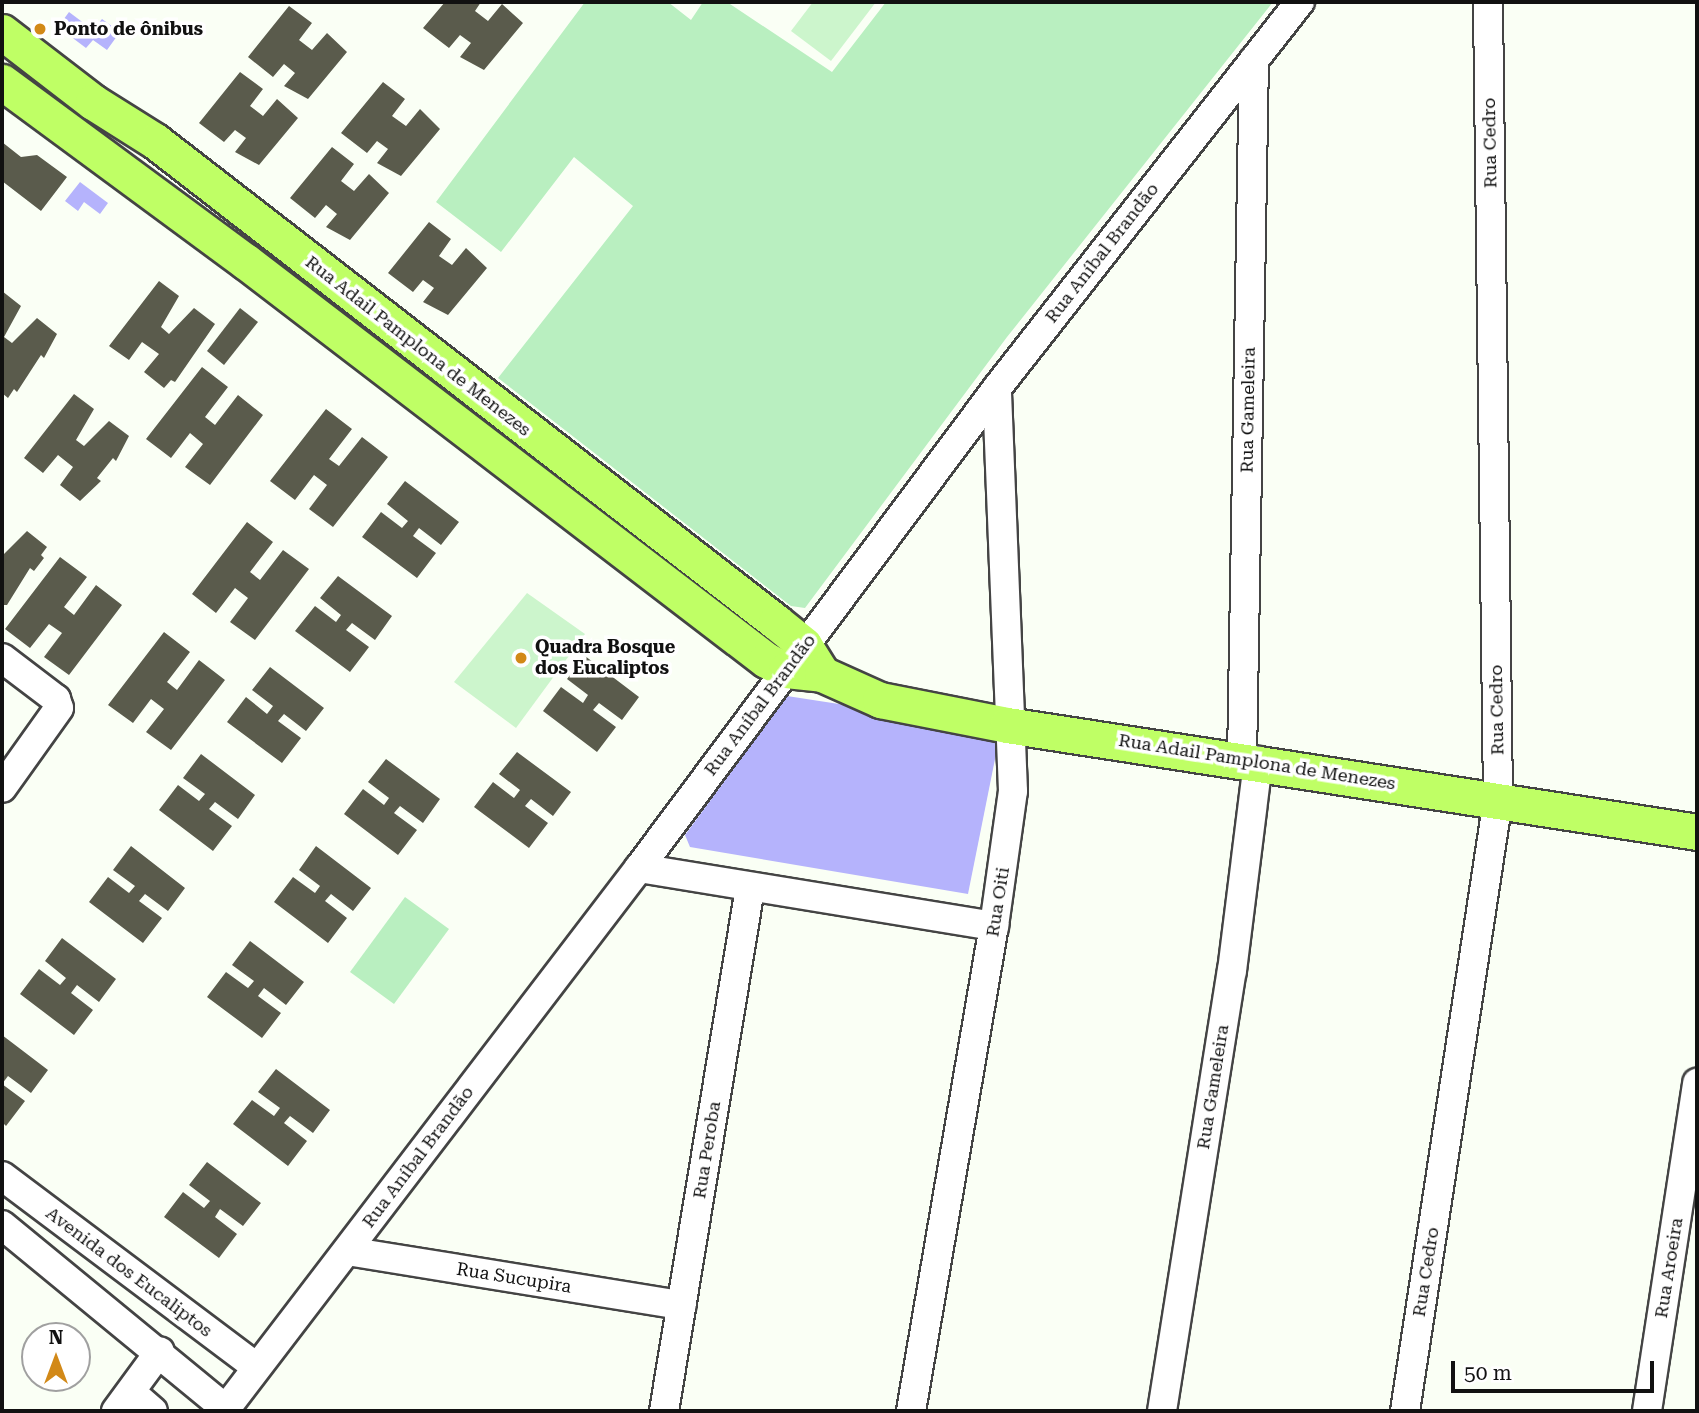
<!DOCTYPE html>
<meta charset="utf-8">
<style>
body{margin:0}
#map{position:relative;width:1699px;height:1413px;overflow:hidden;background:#fafff5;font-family:"Roboto Serif",serif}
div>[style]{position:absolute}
.green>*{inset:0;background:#b9efc0}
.pitch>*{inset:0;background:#ccf5cc}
.water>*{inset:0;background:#b5b3fc}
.building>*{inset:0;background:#5a5b4c}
.roads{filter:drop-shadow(2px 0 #444) drop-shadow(-2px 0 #444) drop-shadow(0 2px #444) drop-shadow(0 -2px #444)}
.minor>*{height:28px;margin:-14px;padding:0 14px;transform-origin:14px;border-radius:14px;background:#fff}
.major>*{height:35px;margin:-17.5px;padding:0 17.5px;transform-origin:17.5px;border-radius:17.5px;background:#bfff65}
.dots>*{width:19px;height:19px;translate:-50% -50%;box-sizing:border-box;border:4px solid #fff;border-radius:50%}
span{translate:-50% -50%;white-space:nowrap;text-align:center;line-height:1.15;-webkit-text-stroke:7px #fff;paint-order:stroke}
.poi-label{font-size:18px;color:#111;font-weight:700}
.left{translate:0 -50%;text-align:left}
.street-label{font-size:18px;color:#111}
.frame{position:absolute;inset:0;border:4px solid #111;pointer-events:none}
.north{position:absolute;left:21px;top:1322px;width:70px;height:70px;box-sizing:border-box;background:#fff;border:2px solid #a0a0a0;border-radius:50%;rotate:0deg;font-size:19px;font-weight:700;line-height:28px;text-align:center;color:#111}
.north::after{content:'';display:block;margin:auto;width:24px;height:32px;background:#d28918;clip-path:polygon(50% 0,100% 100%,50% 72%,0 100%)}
.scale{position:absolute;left:1451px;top:1361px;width:203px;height:32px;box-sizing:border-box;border:4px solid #111;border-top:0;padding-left:9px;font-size:21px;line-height:24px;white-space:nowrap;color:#111;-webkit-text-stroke:5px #fff;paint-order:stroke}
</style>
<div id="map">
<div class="green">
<i style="clip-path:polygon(585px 2px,668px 2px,691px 20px,703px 2px,727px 2px,832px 72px,886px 2px,1273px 2px,1007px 337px,805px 608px,791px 606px,498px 378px,633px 206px,574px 157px,501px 252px,436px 202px)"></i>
<i style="clip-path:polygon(405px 897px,449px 929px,394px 1004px,350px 972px)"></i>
</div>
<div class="pitch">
<i style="clip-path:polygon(813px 2px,876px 2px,831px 61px,791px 31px)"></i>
<i style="clip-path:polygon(527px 593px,585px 634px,516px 728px,454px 682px)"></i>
</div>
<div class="water">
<i style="clip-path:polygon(69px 12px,93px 30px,102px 19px,120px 32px,107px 50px,93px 40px,86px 48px,58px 27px)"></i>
<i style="clip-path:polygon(80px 182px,108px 203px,100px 214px,84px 202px,78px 211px,65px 201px)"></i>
<i style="clip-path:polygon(787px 696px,1001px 729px,968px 894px,690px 847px,685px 835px)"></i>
</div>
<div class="building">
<i style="clip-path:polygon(445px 2px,481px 2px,475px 11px,488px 21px,502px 4px,523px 23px,484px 70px,460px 57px,471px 43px,460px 35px,449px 48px,423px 28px)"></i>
<i style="clip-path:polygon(289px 6px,312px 23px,299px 40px,312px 50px,327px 33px,347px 52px,308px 99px,284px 86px,295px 73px,284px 64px,273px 77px,248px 57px)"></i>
<i style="clip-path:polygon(240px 72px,263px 89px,250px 106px,263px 116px,277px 99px,298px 118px,259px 165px,235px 152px,246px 138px,235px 130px,224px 142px,199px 123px)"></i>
<i style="clip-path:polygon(383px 82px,405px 99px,392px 116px,406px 126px,420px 109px,440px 129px,401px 176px,377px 163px,388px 149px,377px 141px,367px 153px,341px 133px)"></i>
<i style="clip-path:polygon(2px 142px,21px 157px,37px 155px,67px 177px,41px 211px,2px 181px)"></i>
<i style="clip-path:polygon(332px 147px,354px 164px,341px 181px,354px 191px,369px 174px,389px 193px,350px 240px,326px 227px,337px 214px,326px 205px,315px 218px,290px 198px)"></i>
<i style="clip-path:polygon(429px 222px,451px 239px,439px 256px,452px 265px,466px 248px,487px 268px,448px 315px,423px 302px,434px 288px,423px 280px,413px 292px,388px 273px)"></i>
<i style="clip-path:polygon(159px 281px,179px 296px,161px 327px,169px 334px,194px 308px,215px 324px,175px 382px,171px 380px,164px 388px,144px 372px,159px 354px,142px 342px,129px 360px,109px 346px)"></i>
<i style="clip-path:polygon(2px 291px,21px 306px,4px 337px,12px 343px,37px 318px,57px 334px,44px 358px,41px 355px,17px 392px,14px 389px,8px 398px,2px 393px)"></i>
<i style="clip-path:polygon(240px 308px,258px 322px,224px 365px,207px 351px)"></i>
<i style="clip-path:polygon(202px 367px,228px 387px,205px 417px,215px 425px,238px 395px,263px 415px,210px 485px,185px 467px,203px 444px,190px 433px,171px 458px,146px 439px)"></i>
<i style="clip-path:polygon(74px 394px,94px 409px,76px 440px,84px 446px,109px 421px,129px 436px,116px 461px,113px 458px,97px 478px,101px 481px,80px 501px,60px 485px,73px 467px,58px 455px,43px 473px,24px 458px)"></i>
<i style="clip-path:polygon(326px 409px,352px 429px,329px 459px,339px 466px,362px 437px,388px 457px,333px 527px,309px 509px,327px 485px,314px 475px,295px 500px,270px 481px)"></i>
<i style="clip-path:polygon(405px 481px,459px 522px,441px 545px,419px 528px,413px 536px,436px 553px,417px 578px,362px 537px,381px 512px,402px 528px,408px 521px,387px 504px)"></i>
<i style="clip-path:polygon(247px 522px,273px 542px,250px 572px,260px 580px,283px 550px,309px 569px,255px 640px,230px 622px,248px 598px,235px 588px,216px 613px,192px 594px)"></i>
<i style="clip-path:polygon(27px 531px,47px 547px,41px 555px,44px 558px,34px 571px,30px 568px,7px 605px,2px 605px,2px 556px)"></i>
<i style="clip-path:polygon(60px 557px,87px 577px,64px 607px,74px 615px,96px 585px,122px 605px,69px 675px,44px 657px,62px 633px,49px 624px,30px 648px,5px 629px)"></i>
<i style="clip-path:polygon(338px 576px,392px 616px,375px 640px,352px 623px,346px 630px,369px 647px,350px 672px,295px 631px,315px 606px,336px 622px,341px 615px,320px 598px)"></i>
<i style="clip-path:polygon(164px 632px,190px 652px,167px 682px,177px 690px,199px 660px,225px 680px,171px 750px,146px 732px,164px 709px,151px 699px,133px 723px,108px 705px)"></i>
<i style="clip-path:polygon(585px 656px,639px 697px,622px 720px,599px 703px,593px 710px,616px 727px,597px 752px,543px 711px,561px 687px,583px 703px,588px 695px,567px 679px)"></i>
<i style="clip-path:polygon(270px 667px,324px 708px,306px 731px,284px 714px,278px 721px,301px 738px,282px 763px,227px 722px,246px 697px,267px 714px,273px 706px,252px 690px)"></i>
<i style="clip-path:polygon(517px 752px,571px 792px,553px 816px,531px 799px,525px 806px,548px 823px,529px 848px,474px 807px,493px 782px,514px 798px,520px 790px,499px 774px)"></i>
<i style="clip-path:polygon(201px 754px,255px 795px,238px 819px,215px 802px,209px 809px,232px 826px,213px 851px,159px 810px,178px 785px,199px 801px,205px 794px,183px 778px)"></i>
<i style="clip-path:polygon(386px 759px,440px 799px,423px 823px,400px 806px,394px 813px,417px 830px,398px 855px,344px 814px,363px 789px,384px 805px,389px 798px,368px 782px)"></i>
<i style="clip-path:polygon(131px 846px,185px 888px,168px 911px,145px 894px,139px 901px,162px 918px,143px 943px,89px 902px,108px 877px,129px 893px,135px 886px,113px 870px)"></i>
<i style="clip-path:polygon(316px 846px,371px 888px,353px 911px,331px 894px,325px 901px,347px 918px,328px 943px,274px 902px,293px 877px,315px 893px,320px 886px,299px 870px)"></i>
<i style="clip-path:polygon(62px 938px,116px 979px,99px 1002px,77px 985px,71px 993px,93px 1010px,74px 1035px,20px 994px,39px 969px,60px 985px,66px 978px,45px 961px)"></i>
<i style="clip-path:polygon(250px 941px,304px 982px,286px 1005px,264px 988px,258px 996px,281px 1013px,262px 1038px,207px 997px,226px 972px,248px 988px,254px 981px,232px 965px)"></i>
<i style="clip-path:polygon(2px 1035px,48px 1070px,31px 1093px,8px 1076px,2px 1084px,25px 1101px,6px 1126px,2px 1122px)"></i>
<i style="clip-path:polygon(276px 1069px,330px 1110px,313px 1133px,290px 1116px,284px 1123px,307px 1141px,288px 1166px,233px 1124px,252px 1100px,274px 1116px,280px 1108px,258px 1092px)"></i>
<i style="clip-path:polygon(207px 1162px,261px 1203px,243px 1226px,220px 1209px,215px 1217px,237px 1234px,219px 1258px,164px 1217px,183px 1192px,204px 1208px,210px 1201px,189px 1185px)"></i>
</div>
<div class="roads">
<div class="minor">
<i style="left:2px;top:658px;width:68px;rotate:37.2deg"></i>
<i style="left:56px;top:699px;width:9px;rotate:72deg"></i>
<i style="left:59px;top:708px;width:98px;rotate:125.5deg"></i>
<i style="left:1242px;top:760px;width:700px;rotate:-89.02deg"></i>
<i style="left:639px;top:868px;width:360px;rotate:9.3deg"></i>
<i style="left:2px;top:1176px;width:318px;rotate:36.9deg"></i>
<i style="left:2px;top:1225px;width:290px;rotate:39.4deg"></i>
<i style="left:347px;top:1251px;width:339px;rotate:9.2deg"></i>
<i style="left:131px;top:1392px;width:29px;rotate:41deg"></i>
<i style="left:116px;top:1411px;width:74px;rotate:-53.7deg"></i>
<i style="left:224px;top:1411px;width:683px;rotate:-52.61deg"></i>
<i style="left:639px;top:868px;width:599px;rotate:-53.28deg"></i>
<i style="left:997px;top:388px;width:491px;rotate:-51.9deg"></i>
<i style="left:664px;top:1411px;width:530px;rotate:-80.66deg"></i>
<i style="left:911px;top:1411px;width:492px;rotate:-80.3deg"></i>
<i style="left:994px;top:926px;width:136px;rotate:-82deg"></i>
<i style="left:1013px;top:791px;width:403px;rotate:-92.3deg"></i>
<i style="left:1162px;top:1411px;width:446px;rotate:-81deg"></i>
<i style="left:1232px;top:971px;width:212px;rotate:-82.9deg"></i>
<i style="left:1405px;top:1411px;width:618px;rotate:-81.35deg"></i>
<i style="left:1498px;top:800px;width:798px;rotate:-90.72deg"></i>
<i style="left:1647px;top:1411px;width:332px;rotate:-81.3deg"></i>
</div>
<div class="major">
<i style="left:2px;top:32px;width:115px;rotate:37.6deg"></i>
<i style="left:93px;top:102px;width:73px;rotate:32.2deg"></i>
<i style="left:155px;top:141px;width:785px;rotate:37.76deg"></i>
<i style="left:776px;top:622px;width:36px;rotate:39deg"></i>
<i style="left:804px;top:645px;width:34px;rotate:58deg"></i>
<i style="left:2px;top:82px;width:302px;rotate:36.4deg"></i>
<i style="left:245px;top:261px;width:656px;rotate:37.45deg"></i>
<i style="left:766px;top:660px;width:22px;rotate:27deg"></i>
<i style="left:786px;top:670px;width:36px;rotate:6deg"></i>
<i style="left:822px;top:674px;width:64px;rotate:24.1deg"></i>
<i style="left:880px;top:700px;width:129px;rotate:11.1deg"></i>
<i style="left:1007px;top:725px;width:698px;rotate:8.81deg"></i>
</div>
</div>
<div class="dots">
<i style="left:40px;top:29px;background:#d28918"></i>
<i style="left:521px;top:658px;background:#d28918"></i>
</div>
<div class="poi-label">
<span class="left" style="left:54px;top:29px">Ponto de ônibus</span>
<span class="left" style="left:535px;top:658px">Quadra Bosque<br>dos Eucaliptos</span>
</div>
<div class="street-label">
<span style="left:1490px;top:143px;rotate:-91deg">Rua Cedro</span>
<span style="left:1102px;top:253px;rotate:-52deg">Rua Aníbal Brandão</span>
<span style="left:418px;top:346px;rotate:38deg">Rua Adail Pamplona de Menezes</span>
<span style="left:1248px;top:410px;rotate:-89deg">Rua Gameleira</span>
<span style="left:760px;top:705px;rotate:-53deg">Rua Aníbal Brandão</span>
<span style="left:1497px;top:710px;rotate:-91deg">Rua Cedro</span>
<span style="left:1257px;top:762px;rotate:9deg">Rua Adail Pamplona de Menezes</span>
<span style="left:998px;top:902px;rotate:-81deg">Rua Oiti</span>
<span style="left:1213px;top:1087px;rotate:-81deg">Rua Gameleira</span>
<span style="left:707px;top:1150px;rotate:-81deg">Rua Peroba</span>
<span style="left:418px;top:1157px;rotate:-53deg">Rua Aníbal Brandão</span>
<span style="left:1669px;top:1268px;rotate:-81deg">Rua Aroeira</span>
<span style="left:129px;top:1272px;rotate:37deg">Avenida dos Eucaliptos</span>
<span style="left:1426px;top:1272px;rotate:-81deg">Rua Cedro</span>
<span style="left:514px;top:1278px;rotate:9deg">Rua Sucupira</span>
</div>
<div class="frame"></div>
<div class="north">N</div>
<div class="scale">50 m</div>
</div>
